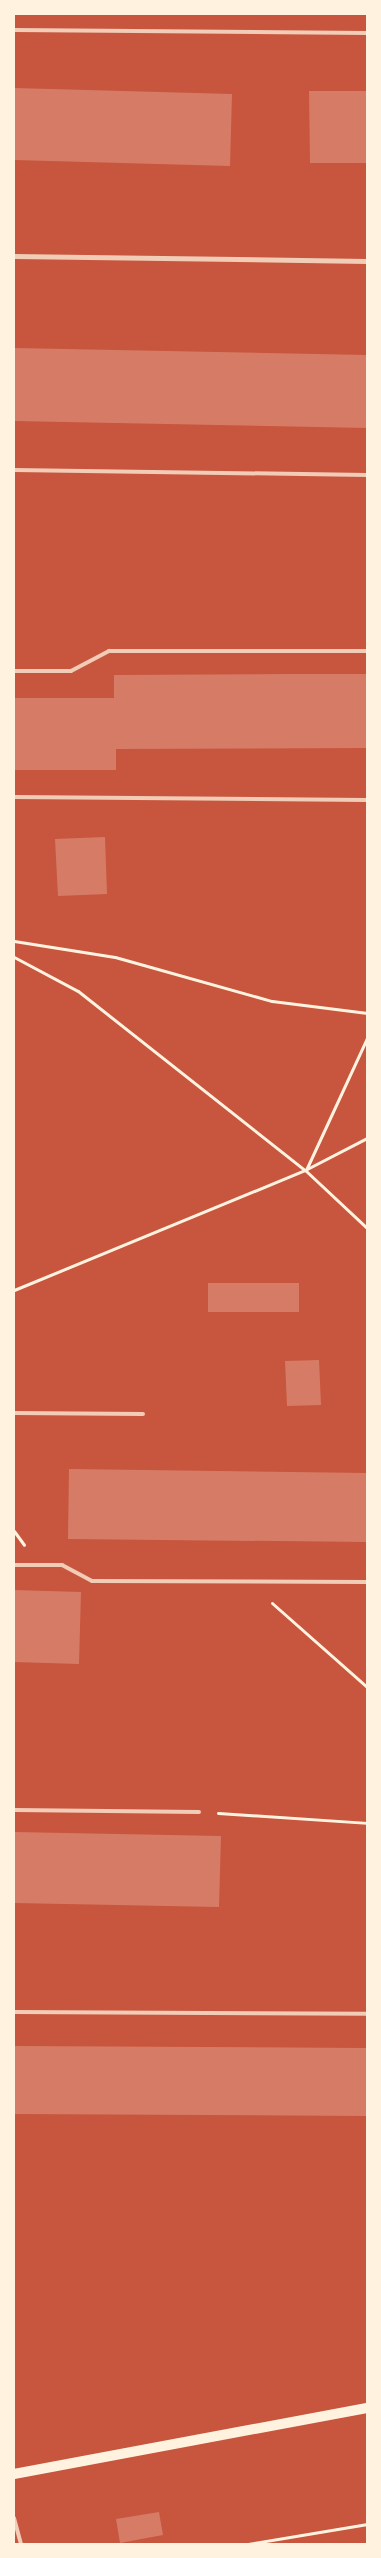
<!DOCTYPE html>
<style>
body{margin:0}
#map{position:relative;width:381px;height:2558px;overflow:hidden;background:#c8553d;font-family:Merriweather,serif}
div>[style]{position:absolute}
.building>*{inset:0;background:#d67c66}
.path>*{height:3px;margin:-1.5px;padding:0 1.5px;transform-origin:1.5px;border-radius:1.5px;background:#fff3e0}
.service>*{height:4px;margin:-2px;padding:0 2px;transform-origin:2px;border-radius:2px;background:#f1ccb7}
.minor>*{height:5px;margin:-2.5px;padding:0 2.5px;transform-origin:2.5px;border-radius:2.5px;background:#f1ccb7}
.secondary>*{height:10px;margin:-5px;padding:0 5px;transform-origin:5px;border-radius:5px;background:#fff3e0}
span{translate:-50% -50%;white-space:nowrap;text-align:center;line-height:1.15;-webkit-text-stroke:4.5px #fff3e0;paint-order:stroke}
.frame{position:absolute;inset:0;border:15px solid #fff3e0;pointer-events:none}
</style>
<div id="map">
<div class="building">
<i style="clip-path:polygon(14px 88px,232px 94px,230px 166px,14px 160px)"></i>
<i style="clip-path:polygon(309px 91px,367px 91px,367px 163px,310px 163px)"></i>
<i style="clip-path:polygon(14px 348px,367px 355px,367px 428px,14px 421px)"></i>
<i style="clip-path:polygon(288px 674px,367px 674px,367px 748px,116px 749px,116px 770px,14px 770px,14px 698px,114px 698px,114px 675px)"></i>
<i style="clip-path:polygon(105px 837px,107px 894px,58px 896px,55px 839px)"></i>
<i style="clip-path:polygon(208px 1283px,299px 1283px,299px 1312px,208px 1312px)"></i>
<i style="clip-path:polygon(319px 1360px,321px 1405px,287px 1406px,285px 1361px)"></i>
<i style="clip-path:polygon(69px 1469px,367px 1473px,367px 1542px,68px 1539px)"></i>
<i style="clip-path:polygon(14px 1590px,81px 1592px,79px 1664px,14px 1662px)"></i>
<i style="clip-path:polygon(14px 1832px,221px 1836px,219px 1907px,14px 1903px)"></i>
<i style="clip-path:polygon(14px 2046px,367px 2048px,367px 2116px,14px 2114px)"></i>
<i style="clip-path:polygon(159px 2512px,163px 2535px,120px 2543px,116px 2519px)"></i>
</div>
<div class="path">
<i style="left:14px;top:941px;width:102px;rotate:9deg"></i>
<i style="left:115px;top:957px;width:163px;rotate:15.7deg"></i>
<i style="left:272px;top:1001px;width:96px;rotate:7.2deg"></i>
<i style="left:14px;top:957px;width:72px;rotate:28deg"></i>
<i style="left:78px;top:991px;width:289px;rotate:38.3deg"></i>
<i style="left:305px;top:1170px;width:85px;rotate:43.1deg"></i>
<i style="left:306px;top:1170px;width:145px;rotate:-65.2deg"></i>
<i style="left:14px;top:1290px;width:315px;rotate:-22.4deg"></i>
<i style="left:305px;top:1170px;width:70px;rotate:-27.3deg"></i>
<i style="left:14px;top:1531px;width:17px;rotate:54deg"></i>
<i style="left:272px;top:1603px;width:127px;rotate:41.5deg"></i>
<i style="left:218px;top:1813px;width:149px;rotate:3.8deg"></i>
<i style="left:248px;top:2544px;width:121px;rotate:-9.5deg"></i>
</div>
<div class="service">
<i style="left:14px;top:30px;width:353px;rotate:0.5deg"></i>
<i style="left:14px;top:470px;width:353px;rotate:0.8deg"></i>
<i style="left:14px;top:671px;width:57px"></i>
<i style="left:71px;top:671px;width:43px;rotate:-27.8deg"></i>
<i style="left:109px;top:651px;width:258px"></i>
<i style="left:14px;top:797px;width:353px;rotate:0.5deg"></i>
<i style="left:14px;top:1413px;width:129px;rotate:0.4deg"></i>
<i style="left:14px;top:1565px;width:48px"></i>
<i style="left:62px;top:1565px;width:34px;rotate:28deg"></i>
<i style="left:92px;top:1581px;width:275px;rotate:0.2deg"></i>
<i style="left:14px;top:1810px;width:185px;rotate:0.6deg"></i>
<i style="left:14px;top:2012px;width:353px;rotate:0.3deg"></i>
<i style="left:14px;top:2518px;width:27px;rotate:75deg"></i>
</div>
<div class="minor">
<i style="left:14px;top:256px;width:353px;rotate:0.8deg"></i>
</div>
<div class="secondary">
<i style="left:14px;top:2474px;width:359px;rotate:-10.6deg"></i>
</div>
<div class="frame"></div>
</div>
